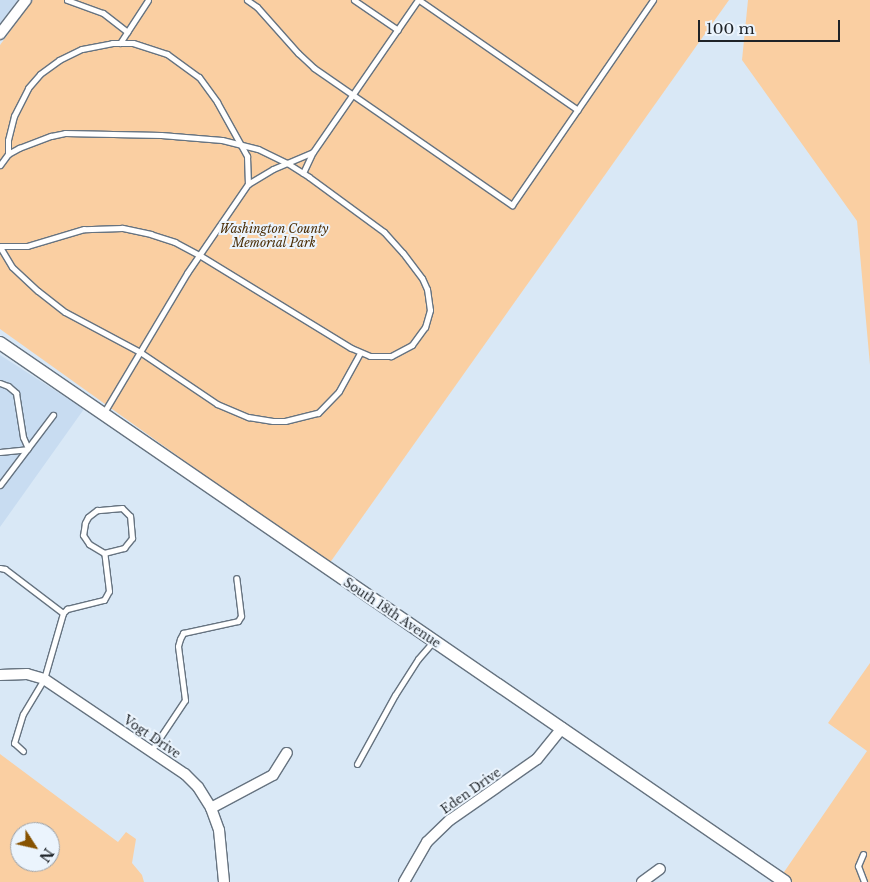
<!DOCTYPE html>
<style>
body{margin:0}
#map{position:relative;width:870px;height:882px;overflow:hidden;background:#d9e8f6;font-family:"Libre Baskerville",serif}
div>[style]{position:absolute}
.built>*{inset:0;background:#c8dcf1}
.green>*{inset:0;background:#facfa2}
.roads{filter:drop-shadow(1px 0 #667380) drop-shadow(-1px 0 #667380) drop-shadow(0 1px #667380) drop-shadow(0 -1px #667380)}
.service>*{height:5px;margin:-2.5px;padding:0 2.5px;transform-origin:2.5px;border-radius:2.5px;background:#fff}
.minor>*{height:10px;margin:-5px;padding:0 5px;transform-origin:5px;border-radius:5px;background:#fff}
.tertiary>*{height:12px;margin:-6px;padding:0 6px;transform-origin:6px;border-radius:6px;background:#fff}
span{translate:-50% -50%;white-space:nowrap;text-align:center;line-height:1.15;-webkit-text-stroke:4px #ebf4fd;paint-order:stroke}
.park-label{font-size:12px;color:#4c2f08;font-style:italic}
.street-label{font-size:12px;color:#1e2328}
.north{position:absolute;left:10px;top:822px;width:50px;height:50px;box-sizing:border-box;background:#ebf4fd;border:1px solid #99a0a8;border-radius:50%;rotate:125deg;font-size:14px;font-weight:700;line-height:20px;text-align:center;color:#1e2328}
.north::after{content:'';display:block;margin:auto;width:18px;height:22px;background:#875200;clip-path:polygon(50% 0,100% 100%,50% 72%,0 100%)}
.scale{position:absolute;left:698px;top:20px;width:142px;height:22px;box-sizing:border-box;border:2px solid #1e2328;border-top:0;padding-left:6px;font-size:15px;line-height:18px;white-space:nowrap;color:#1e2328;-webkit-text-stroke:4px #ebf4fd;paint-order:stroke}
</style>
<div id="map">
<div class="built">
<i style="clip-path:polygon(0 0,18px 0,0 24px)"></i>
<i style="clip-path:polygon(0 355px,84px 409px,0 527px)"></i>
</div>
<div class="green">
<i style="clip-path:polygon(33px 0,729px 0,329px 564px,0 329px,0 45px)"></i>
<i style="clip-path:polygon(748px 0,870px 0,870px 365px,857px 221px,742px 60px)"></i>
<i style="clip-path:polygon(870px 663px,870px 882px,792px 882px,782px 875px,867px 751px,828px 723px)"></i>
<i style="clip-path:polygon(evenodd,0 754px,118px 842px,126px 832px,136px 839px,132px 863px,142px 875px,144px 882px,0 882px,0 754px,20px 832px,50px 832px,50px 862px,20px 862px,20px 832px)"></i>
</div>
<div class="roads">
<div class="service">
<i style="left:67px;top:0;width:38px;rotate:20deg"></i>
<i style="left:103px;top:13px;width:31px;rotate:38deg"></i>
<i style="left:247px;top:0;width:12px;rotate:35deg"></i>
<i style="left:257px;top:7px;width:62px;rotate:48.3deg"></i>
<i style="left:298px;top:53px;width:22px;rotate:43deg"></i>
<i style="left:314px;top:68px;width:241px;rotate:34.7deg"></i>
<i style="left:512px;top:205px;width:249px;rotate:-55.5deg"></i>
<i style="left:354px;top:0;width:53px;rotate:34.3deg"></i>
<i style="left:419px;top:0;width:193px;rotate:34.7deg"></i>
<i style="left:120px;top:43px;width:51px;rotate:-56.9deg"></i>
<i style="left:8px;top:154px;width:14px;rotate:-90deg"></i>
<i style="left:8px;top:140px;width:25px;rotate:-76deg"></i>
<i style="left:14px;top:116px;width:31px;rotate:-63deg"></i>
<i style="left:28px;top:88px;width:18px;rotate:-49deg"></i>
<i style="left:40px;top:74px;width:24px;rotate:-36deg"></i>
<i style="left:59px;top:60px;width:25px;rotate:-26deg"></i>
<i style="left:82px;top:49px;width:31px;rotate:-11deg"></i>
<i style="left:112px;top:43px;width:21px"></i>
<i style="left:133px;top:43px;width:36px;rotate:18deg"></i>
<i style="left:167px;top:54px;width:39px;rotate:36deg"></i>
<i style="left:199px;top:77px;width:31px;rotate:54deg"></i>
<i style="left:217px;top:102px;width:62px;rotate:60.9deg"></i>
<i style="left:247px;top:156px;width:28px;rotate:88deg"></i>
<i style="left:0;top:165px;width:14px;rotate:-54deg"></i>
<i style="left:8px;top:154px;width:13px;rotate:-29deg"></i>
<i style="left:19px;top:148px;width:34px;rotate:-21deg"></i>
<i style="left:51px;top:136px;width:14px;rotate:-12deg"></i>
<i style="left:65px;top:133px;width:96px;rotate:1.2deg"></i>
<i style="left:161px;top:135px;width:61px;rotate:4.7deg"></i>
<i style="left:222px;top:140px;width:37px;rotate:14deg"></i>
<i style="left:258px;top:149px;width:32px;rotate:26deg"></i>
<i style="left:287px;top:163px;width:26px;rotate:32deg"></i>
<i style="left:309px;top:177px;width:93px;rotate:36.3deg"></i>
<i style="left:384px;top:232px;width:28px;rotate:48deg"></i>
<i style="left:403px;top:253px;width:31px;rotate:53deg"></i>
<i style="left:422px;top:278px;width:12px;rotate:66deg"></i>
<i style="left:427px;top:289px;width:21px;rotate:82deg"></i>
<i style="left:430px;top:310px;width:18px;rotate:106deg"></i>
<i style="left:425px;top:327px;width:22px;rotate:126deg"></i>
<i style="left:412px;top:345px;width:24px;rotate:152deg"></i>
<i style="left:391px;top:356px;width:21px;rotate:180deg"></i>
<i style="left:370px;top:356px;width:21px;rotate:-157deg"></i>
<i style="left:351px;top:348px;width:178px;rotate:-148.5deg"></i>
<i style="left:199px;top:255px;width:27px;rotate:-152deg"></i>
<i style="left:175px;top:242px;width:25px;rotate:-162deg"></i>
<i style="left:151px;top:234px;width:30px;rotate:-168deg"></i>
<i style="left:122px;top:228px;width:38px;rotate:178deg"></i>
<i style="left:84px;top:229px;width:59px;rotate:163.4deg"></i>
<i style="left:27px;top:246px;width:27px;rotate:180deg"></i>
<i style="left:303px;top:173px;width:23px;rotate:-65deg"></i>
<i style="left:313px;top:152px;width:185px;rotate:-55.4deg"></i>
<i style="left:0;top:247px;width:23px;rotate:59deg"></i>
<i style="left:12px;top:267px;width:35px;rotate:43deg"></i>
<i style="left:38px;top:291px;width:34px;rotate:38deg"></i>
<i style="left:65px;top:312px;width:85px;rotate:28.1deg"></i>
<i style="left:140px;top:352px;width:93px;rotate:34deg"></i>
<i style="left:217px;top:404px;width:34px;rotate:23deg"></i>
<i style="left:248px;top:417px;width:25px;rotate:9deg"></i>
<i style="left:273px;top:421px;width:12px"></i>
<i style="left:285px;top:421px;width:34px;rotate:-14deg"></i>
<i style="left:318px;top:413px;width:30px;rotate:-46deg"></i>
<i style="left:339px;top:391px;width:43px;rotate:-61.1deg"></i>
<i style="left:0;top:383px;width:9px;rotate:21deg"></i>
<i style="left:8px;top:386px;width:11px;rotate:41deg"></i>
<i style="left:16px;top:393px;width:45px;rotate:81deg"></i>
<i style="left:23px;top:437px;width:12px;rotate:66deg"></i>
<i style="left:103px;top:414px;width:164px;rotate:-59.2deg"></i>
<i style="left:187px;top:273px;width:108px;rotate:-55.6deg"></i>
<i style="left:248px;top:184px;width:29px;rotate:-31deg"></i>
<i style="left:273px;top:169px;width:43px;rotate:-23deg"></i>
<i style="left:0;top:452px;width:27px;rotate:-6deg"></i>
<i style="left:0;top:485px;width:88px;rotate:-52.9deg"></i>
<i style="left:0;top:568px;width:5px;rotate:11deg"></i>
<i style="left:5px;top:569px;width:73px;rotate:37.2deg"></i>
<i style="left:23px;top:751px;width:12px;rotate:-138deg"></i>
<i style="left:14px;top:743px;width:30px;rotate:-73deg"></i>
<i style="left:23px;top:714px;width:41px;rotate:-59deg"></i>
<i style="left:44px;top:679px;width:69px;rotate:-73.9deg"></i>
<i style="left:63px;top:613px;width:6px;rotate:-45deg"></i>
<i style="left:67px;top:609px;width:38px;rotate:-14deg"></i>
<i style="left:104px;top:600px;width:10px;rotate:-61deg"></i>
<i style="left:109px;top:591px;width:38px;rotate:-97deg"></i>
<i style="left:104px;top:553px;width:21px;rotate:-14deg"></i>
<i style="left:124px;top:548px;width:13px;rotate:-51deg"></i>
<i style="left:132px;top:538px;width:22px;rotate:-95deg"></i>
<i style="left:130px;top:516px;width:11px;rotate:-135deg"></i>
<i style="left:122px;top:508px;width:25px;rotate:175deg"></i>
<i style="left:97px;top:510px;width:11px;rotate:142deg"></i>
<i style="left:88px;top:517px;width:7px;rotate:117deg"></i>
<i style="left:85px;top:523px;width:12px;rotate:99deg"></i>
<i style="left:83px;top:535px;width:11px;rotate:56deg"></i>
<i style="left:89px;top:544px;width:17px;rotate:31deg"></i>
<i style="left:151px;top:751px;width:61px;rotate:-56.3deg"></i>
<i style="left:185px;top:700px;width:54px;rotate:-97.4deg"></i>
<i style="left:178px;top:646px;width:7px;rotate:-74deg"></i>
<i style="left:180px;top:639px;width:7px;rotate:-63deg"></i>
<i style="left:183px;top:633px;width:56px;rotate:-12.3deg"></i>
<i style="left:238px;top:621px;width:6px;rotate:-59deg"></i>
<i style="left:241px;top:616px;width:38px;rotate:-97deg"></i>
<i style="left:357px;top:764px;width:79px;rotate:-61.2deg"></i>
<i style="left:395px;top:695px;width:43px;rotate:-57.4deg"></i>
<i style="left:418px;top:659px;width:23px;rotate:-49deg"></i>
<i style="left:863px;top:854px;width:13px;rotate:113deg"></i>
<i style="left:858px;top:866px;width:17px;rotate:69deg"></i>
</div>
<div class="minor">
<i style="left:0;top:34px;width:43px;rotate:-52.6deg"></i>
<i style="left:0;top:675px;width:27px;rotate:-2deg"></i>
<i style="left:27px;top:674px;width:18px;rotate:16deg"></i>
<i style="left:44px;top:679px;width:170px;rotate:34deg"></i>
<i style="left:185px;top:774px;width:18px;rotate:45deg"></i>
<i style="left:198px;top:787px;width:25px;rotate:58deg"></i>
<i style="left:211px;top:808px;width:23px;rotate:70deg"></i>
<i style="left:219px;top:830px;width:52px;rotate:84.5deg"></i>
<i style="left:211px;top:808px;width:70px;rotate:-28deg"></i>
<i style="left:273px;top:775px;width:26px;rotate:-58deg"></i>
<i style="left:404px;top:882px;width:46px;rotate:-60.1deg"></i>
<i style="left:427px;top:842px;width:32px;rotate:-44deg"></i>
<i style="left:450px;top:820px;width:106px;rotate:-35deg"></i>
<i style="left:537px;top:759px;width:40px;rotate:-51deg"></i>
<i style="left:642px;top:882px;width:22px;rotate:-36deg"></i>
</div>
<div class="tertiary">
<i style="left:0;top:343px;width:952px;rotate:34.47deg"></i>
</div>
</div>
<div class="park-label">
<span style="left:274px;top:236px">Washington County<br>Memorial Park</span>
</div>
<div class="street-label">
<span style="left:392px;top:613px;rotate:34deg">South 18th Avenue</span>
<span style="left:152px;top:737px;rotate:34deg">Vogt Drive</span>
<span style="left:471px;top:791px;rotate:-35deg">Eden Drive</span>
</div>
<div class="north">N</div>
<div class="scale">100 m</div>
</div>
